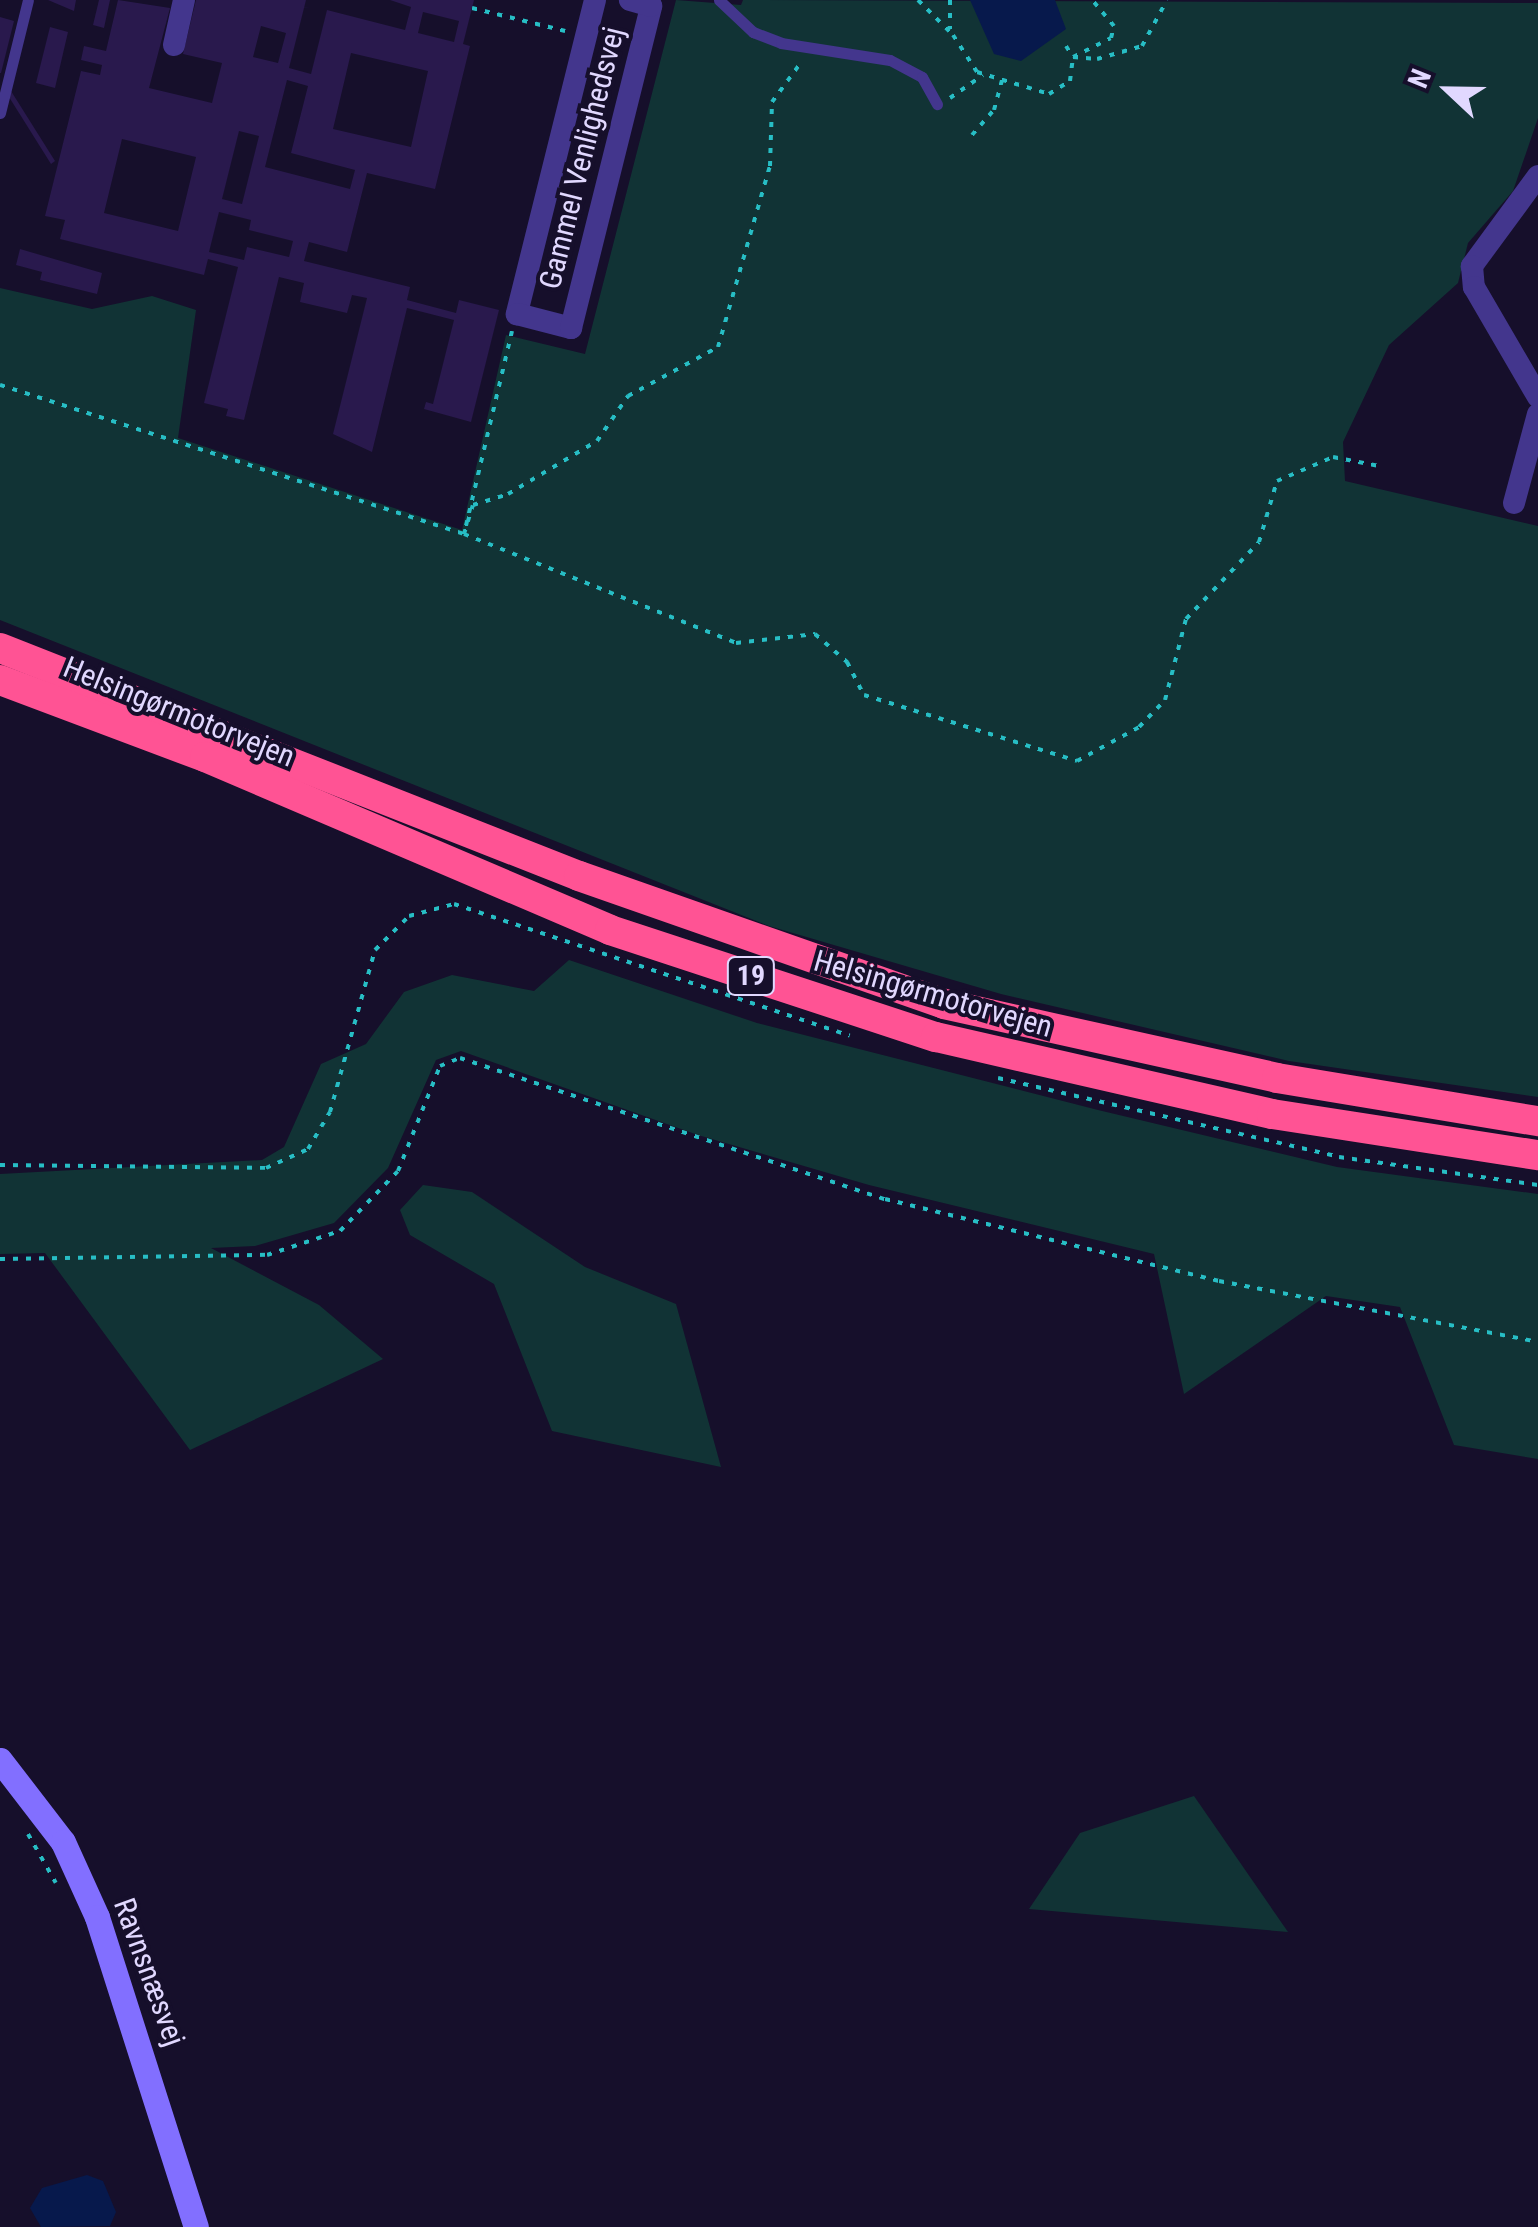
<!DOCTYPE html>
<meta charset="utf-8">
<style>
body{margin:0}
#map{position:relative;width:1538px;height:2227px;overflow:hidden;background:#160f2b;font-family:"Roboto Condensed",sans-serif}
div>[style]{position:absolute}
.green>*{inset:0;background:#113335}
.water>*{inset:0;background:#07194c}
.building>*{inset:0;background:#29194d}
.path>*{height:4px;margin-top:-2px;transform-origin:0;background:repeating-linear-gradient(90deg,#27bec5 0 5px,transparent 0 13px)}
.lane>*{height:11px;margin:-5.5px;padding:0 5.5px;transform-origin:5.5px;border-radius:5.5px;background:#43368d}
.street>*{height:22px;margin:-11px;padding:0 11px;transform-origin:11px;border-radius:11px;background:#43368d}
.secondary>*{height:25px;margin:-12.5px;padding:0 12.5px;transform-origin:12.5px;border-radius:12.5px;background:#826fff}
.highway>*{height:30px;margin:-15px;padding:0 15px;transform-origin:15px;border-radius:15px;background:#ff5394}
span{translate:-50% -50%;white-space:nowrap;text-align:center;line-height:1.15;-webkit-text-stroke:8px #160f2b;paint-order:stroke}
.shield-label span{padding:2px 8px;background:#160f2b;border:2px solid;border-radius:8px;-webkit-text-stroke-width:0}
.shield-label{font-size:28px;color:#e1d8ff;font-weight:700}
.street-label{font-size:30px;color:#e1d8ff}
.north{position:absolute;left:1398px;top:40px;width:100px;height:100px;-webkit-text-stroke:8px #160f2b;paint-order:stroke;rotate:292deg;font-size:28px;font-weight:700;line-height:40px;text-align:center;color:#e1d8ff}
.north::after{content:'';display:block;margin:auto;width:35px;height:45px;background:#e1d8ff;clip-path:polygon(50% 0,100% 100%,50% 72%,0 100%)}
</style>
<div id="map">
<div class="green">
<i style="clip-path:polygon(676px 0,741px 5px,743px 0,1538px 3px,1538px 118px,1513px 191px,1468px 243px,1458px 283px,1389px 345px,1343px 442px,1345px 481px,1538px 526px,1538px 1097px,1289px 1061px,1001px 994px,769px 926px,0 620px,0 288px,92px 309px,152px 296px,196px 310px,178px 438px,462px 530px,506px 335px,585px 354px)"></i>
<i style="clip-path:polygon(569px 960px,757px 1023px,1098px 1110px,1337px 1167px,1538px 1194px,1538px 1459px,1454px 1445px,1400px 1307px,1326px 1296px,1184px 1394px,1154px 1254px,869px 1185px,698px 1135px,461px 1051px,436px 1060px,388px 1168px,334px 1223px,255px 1246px,211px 1248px,319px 1305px,383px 1359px,190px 1450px,45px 1253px,0 1254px,0 1174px,262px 1160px,284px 1147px,321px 1064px,366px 1044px,404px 992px,452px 975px,534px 991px)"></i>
<i style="clip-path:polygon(423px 1185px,472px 1192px,585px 1267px,676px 1304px,721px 1467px,552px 1431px,494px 1284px,410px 1235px,400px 1210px)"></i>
<i style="clip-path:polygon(1194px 1796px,1288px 1932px,1029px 1909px,1080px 1833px)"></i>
</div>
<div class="water">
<i style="clip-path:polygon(970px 0,1055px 0,1066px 29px,1021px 61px,994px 54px)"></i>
<i style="clip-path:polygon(87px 2175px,103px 2181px,116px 2212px,110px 2226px,41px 2227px,30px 2208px,42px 2188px)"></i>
</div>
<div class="building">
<i style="clip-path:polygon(48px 0,76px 0,74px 11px)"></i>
<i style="clip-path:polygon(99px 0,110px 0,104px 28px,93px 25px)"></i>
<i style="clip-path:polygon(evenodd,118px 0,170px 8px,149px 88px,212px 103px,222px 63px,183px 54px,196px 0,306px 0,289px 68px,311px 74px,327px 10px,405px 30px,411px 7px,390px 0,474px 0,463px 44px,470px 46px,435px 189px,367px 173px,347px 252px,309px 242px,304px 261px,410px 287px,407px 300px,456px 313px,459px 300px,499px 310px,471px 422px,424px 409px,426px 402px,433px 404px,454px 320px,407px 308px,372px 452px,333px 434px,367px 298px,352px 295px,347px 313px,300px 302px,304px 283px,279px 277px,244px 420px,226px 416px,228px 409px,204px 403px,238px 267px,208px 259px,204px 275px,60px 239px,65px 220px,45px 216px,81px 71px,100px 75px,102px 65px,81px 60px,84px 46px,106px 51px,118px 0,423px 12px,459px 21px,454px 42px,418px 33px,423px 12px,118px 0,261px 26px,286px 33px,278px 63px,253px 57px,261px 26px,118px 0,351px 53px,428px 71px,411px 147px,333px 129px,351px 53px,118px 0,287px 80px,308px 86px,291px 153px,355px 170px,350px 189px,265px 167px,287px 80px,118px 0,239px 131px,259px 136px,242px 204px,222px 199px,239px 131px,118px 0,122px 139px,196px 157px,178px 231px,104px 213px,122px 139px,118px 0,219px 212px,251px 220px,249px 230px,293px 241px,289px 257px,247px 247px,244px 260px,209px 252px,219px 212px)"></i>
<i style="clip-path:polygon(0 17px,14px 21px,1px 73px,0 73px)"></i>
<i style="clip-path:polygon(50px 27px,68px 32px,55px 88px,36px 83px)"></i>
<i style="clip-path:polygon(11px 91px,55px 161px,51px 164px,9px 97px)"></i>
<i style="clip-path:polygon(20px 249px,102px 273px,97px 294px,40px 280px,42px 272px,16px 265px)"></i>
</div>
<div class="path">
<i style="left:918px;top:0;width:49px;rotate:45deg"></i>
<i style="left:953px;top:35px;width:44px;rotate:57deg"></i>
<i style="left:977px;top:72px;width:75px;rotate:17deg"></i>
<i style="left:1049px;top:94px;width:25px;rotate:-32deg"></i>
<i style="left:1070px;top:81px;width:24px;rotate:-83deg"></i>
<i style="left:1073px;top:57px;width:42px;rotate:-26.6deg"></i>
<i style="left:1111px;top:38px;width:12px;rotate:-76deg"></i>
<i style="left:1114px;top:26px;width:34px;rotate:-130deg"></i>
<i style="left:950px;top:0;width:29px;rotate:90deg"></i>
<i style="left:472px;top:8px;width:96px;rotate:13.9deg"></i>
<i style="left:1066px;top:46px;width:13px;rotate:58deg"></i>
<i style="left:1073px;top:57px;width:24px;rotate:5deg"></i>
<i style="left:1097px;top:59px;width:47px;rotate:-16.1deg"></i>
<i style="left:1142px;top:46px;width:52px;rotate:-61.5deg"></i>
<i style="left:950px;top:98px;width:40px;rotate:-34.9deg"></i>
<i style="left:972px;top:135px;width:33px;rotate:-49deg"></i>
<i style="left:994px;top:110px;width:31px;rotate:-75deg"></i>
<i style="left:512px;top:331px;width:209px;rotate:103.3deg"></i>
<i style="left:464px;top:534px;width:30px;rotate:-73deg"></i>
<i style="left:473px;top:505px;width:37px;rotate:-17deg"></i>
<i style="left:508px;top:494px;width:104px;rotate:-30.8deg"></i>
<i style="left:597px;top:441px;width:55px;rotate:-55.4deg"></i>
<i style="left:628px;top:396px;width:102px;rotate:-28.6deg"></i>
<i style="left:718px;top:347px;width:188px;rotate:-74deg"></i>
<i style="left:770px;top:166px;width:64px;rotate:-88.2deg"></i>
<i style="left:772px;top:102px;width:51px;rotate:-53.8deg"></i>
<i style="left:0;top:385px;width:487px;rotate:17.8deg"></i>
<i style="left:464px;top:534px;width:293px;rotate:21.8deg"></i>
<i style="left:736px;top:643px;width:80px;rotate:-6.5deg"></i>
<i style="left:815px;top:634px;width:43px;rotate:41.2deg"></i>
<i style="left:847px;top:662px;width:37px;rotate:63deg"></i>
<i style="left:864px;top:695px;width:223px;rotate:17.2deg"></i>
<i style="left:1077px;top:761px;width:71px;rotate:-28.7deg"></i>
<i style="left:1139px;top:727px;width:37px;rotate:-46deg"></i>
<i style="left:1165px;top:700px;width:84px;rotate:-75.5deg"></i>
<i style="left:1186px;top:619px;width:106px;rotate:-46.5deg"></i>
<i style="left:1259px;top:542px;width:64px;rotate:-73.6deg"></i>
<i style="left:1277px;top:481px;width:61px;rotate:-23.2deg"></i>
<i style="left:1333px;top:457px;width:47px;rotate:11.1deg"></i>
<i style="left:998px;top:1078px;width:350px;rotate:13deg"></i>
<i style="left:1339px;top:1157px;width:201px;rotate:8deg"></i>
<i style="left:0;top:1165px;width:266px;rotate:0.6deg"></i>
<i style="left:266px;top:1168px;width:46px;rotate:-24.3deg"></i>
<i style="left:308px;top:1149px;width:43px;rotate:-59.3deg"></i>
<i style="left:330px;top:1112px;width:168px;rotate:-74.5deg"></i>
<i style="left:375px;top:950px;width:48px;rotate:-45deg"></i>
<i style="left:409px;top:916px;width:47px;rotate:-14.9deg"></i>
<i style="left:454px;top:904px;width:417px;rotate:18.4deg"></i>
<i style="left:0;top:1259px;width:267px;rotate:-0.9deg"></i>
<i style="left:267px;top:1255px;width:77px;rotate:-18.2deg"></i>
<i style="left:340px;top:1231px;width:83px;rotate:-46deg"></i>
<i style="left:398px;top:1171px;width:113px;rotate:-68.2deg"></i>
<i style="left:440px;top:1066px;width:22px;rotate:-22deg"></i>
<i style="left:460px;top:1058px;width:448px;rotate:18.4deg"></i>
<i style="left:885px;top:1199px;width:344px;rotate:13.8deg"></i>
<i style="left:1219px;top:1281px;width:325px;rotate:10.8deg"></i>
<i style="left:28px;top:1834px;width:56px;rotate:60.3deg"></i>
</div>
<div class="lane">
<i style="left:719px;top:0;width:47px;rotate:43.3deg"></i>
<i style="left:753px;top:32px;width:30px;rotate:21deg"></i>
<i style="left:781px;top:43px;width:110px;rotate:8.9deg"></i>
<i style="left:890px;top:60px;width:36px;rotate:28deg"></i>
<i style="left:922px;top:77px;width:31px;rotate:61deg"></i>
<i style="left:0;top:113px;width:116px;rotate:-76.1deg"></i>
</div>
<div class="street">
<i style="left:595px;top:0;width:324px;rotate:104deg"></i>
<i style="left:517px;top:314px;width:56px;rotate:14.5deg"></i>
<i style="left:571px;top:328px;width:332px;rotate:-76deg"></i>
<i style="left:651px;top:6px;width:22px;rotate:-164deg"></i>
<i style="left:174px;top:45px;width:46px;rotate:-77.5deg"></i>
<i style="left:1538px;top:176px;width:112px;rotate:126.3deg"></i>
<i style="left:1472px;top:266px;width:21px;rotate:85deg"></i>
<i style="left:1474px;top:287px;width:127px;rotate:59.8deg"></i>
<i style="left:1514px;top:503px;width:92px;rotate:-74.9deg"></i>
</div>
<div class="secondary">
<i style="left:0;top:1760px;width:103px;rotate:52.5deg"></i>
<i style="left:63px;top:1842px;width:82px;rotate:65.6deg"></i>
<i style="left:97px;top:1917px;width:325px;rotate:72.3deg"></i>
</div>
<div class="highway">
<i style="left:0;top:648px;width:622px;rotate:21.49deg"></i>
<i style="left:579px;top:876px;width:387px;rotate:19.3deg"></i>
<i style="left:944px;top:1004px;width:341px;rotate:12.5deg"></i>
<i style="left:1277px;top:1078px;width:265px;rotate:9.4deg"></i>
<i style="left:0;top:680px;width:219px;rotate:20.6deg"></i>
<i style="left:205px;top:757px;width:440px;rotate:23.1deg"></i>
<i style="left:610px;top:930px;width:343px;rotate:18.2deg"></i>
<i style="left:936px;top:1037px;width:345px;rotate:12.9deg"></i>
<i style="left:1272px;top:1114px;width:269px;rotate:8.8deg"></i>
</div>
<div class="shield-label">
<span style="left:751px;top:976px">19</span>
</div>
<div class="street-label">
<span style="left:582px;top:158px;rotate:-76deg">Gammel Venlighedsvej</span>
<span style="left:179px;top:712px;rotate:22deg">Helsingørmotorvejen</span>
<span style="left:933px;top:994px;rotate:16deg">Helsingørmotorvejen</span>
<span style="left:149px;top:1972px;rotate:70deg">Ravnsnæsvej</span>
</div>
<div class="north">N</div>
</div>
